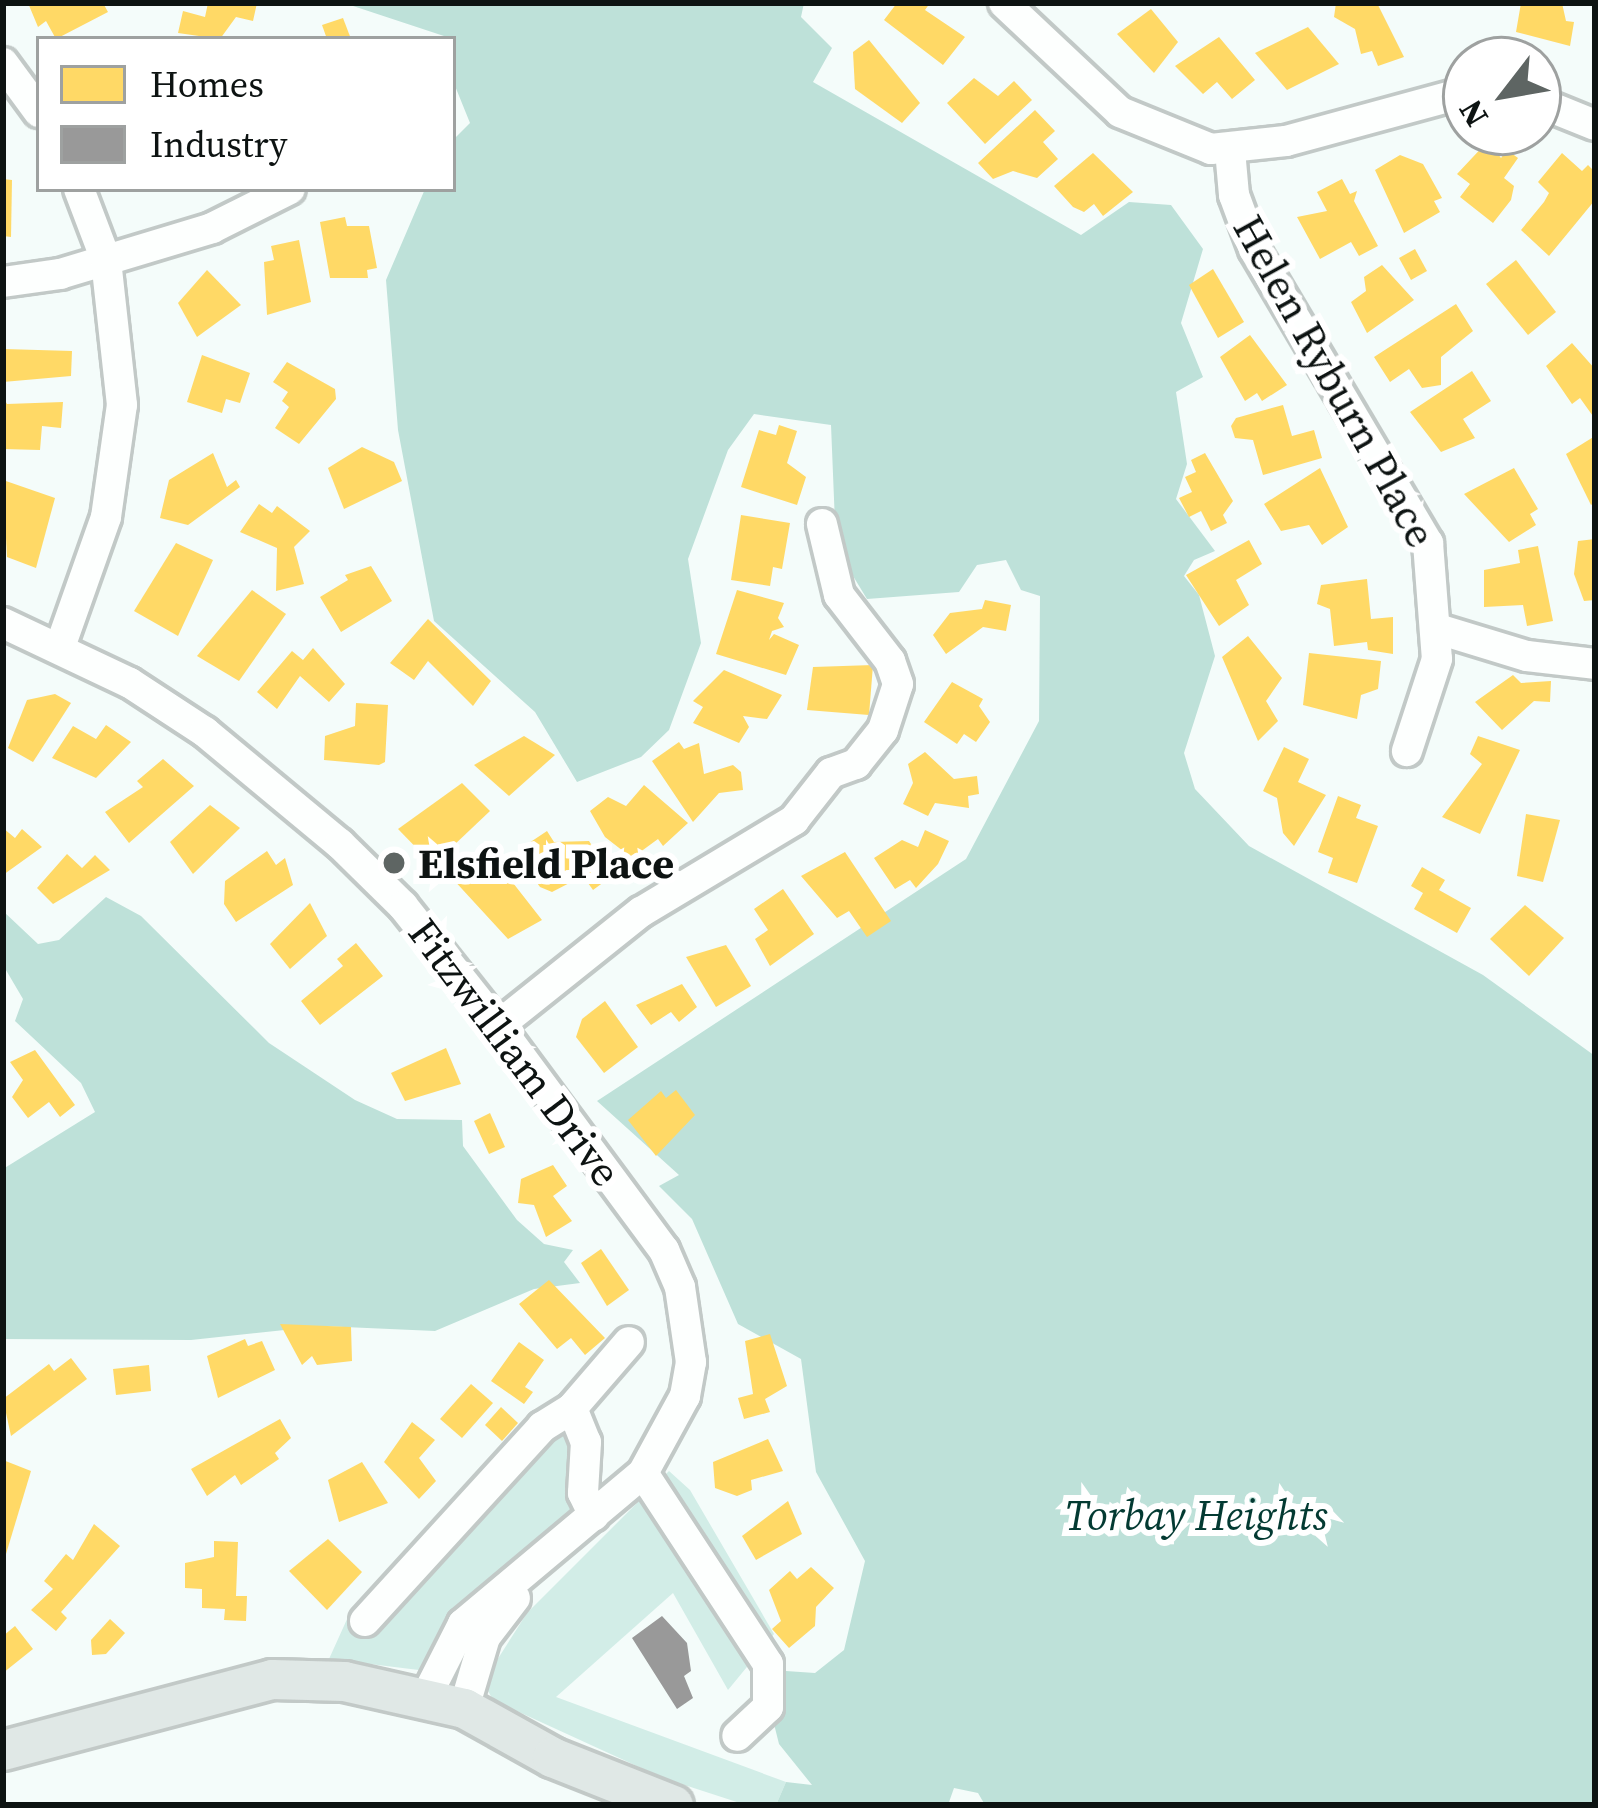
<!DOCTYPE html>
<style>
body{margin:0}
#map{position:relative;width:1598px;height:1808px;overflow:hidden;background:#f4fcfa;font-family:"Source Serif 4",serif}
div>[style]{position:absolute}
.green>*{inset:0;background:#d2ede7}
.forest>*{inset:0;background:#bee1d9}
.homes>*{inset:0;background:#ffd966}
.industry>*{inset:0;background:#999}
.roads{filter:drop-shadow(3px 0 #c2c9c7) drop-shadow(-3px 0 #c2c9c7) drop-shadow(0 3px #c2c9c7) drop-shadow(0 -3px #c2c9c7)}
.minor>*{height:30px;margin:-15px;padding:0 15px;transform-origin:15px;border-radius:15px;background:#fdfffe}
.major>*{height:39px;margin:-19.5px;padding:0 19.5px;transform-origin:19.5px;border-radius:19.5px;background:#e0e8e6}
.dots>*{width:33px;height:33px;translate:-50% -50%;box-sizing:border-box;border:6px solid #fff;border-radius:50%}
span{translate:-50% -50%;white-space:nowrap;text-align:center;line-height:1.15;-webkit-text-stroke:12px #fff;paint-order:stroke}
.street-label{font-size:42px;color:#0d1312}
.poi-label{font-size:42px;color:#0d1312;font-weight:700}
.left{translate:0 -50%;text-align:left}
.park-label{font-size:42px;color:#033a32;font-style:italic}
.frame{position:absolute;inset:0;border:6px solid #0d1312;pointer-events:none}
.legend{position:absolute;left:36px;top:36px;width:420px;height:156px;box-sizing:border-box;background:#fff;border:3px solid #9ea1a0;margin:0;padding:15px 21px;list-style:none;font-size:36px;color:#0d1312}
.legend li{display:flex;align-items:center;gap:24px;height:60px}
.legend b{width:60px;border:3px solid #9ea1a0}
.north{position:absolute;left:1442px;top:36px;width:120px;height:120px;box-sizing:border-box;background:#fff;border:3px solid #9ea1a0;border-radius:50%;rotate:239deg;font-size:33px;font-weight:700;line-height:48px;text-align:center;color:#0d1312}
.north::after{content:'';display:block;margin:auto;width:42px;height:54px;background:#5e6563;clip-path:polygon(50% 0,100% 100%,50% 72%,0 100%)}
</style>
<div id="map">
<div class="green">
<i style="clip-path:polygon(567px 1419px,577px 1436px,576px 1504px,490px 1591px,427px 1671px,329px 1659px,348px 1617px,369px 1628px)"></i>
<i style="clip-path:polygon(669px 1471px,690px 1490px,774px 1634px,728px 1690px,673px 1593px,556px 1697px,786px 1782px,776px 1805px,746px 1805px,663px 1778px,493px 1700px,483px 1682px,527px 1613px)"></i>
</div>
<div class="forest">
<i style="clip-path:polygon(344px 3px,804px 3px,801px 17px,832px 48px,813px 82px,1081px 235px,1129px 202px,1171px 205px,1203px 249px,1181px 323px,1203px 377px,1176px 392px,1187px 464px,1176px 499px,1215px 551px,1194px 560px,1184px 576px,1199px 595px,1215px 656px,1184px 753px,1195px 789px,1249px 846px,1483px 975px,1595px 1056px,1595px 1805px,985px 1805px,978px 1793px,954px 1788px,948px 1805px,776px 1805px,786px 1782px,812px 1785px,779px 1744px,768px 1700px,786px 1671px,815px 1673px,844px 1650px,865px 1561px,816px 1472px,801px 1359px,738px 1324px,692px 1219px,659px 1186px,679px 1175px,597px 1101px,966px 859px,1039px 721px,1040px 596px,1021px 590px,1006px 560px,977px 565px,959px 592px,867px 599px,836px 548px,831px 425px,754px 414px,728px 450px,688px 559px,701px 643px,669px 730px,641px 757px,577px 782px,535px 712px,434px 621px,398px 430px,386px 280px,425px 189px,453px 189px,453px 140px,470px 123px,453px 81px,453px 39px)"></i>
<i style="clip-path:polygon(106px 897px,141px 916px,269px 1043px,355px 1100px,397px 1119px,462px 1120px,463px 1146px,517px 1220px,544px 1244px,573px 1250px,564px 1262px,580px 1283px,534px 1289px,435px 1331px,322px 1326px,191px 1340px,3px 1339px,3px 1169px,95px 1112px,81px 1083px,15px 1021px,23px 999px,3px 965px,3px 911px,38px 944px,59px 940px)"></i>
</div>
<div class="homes">
<i style="clip-path:polygon(28px 3px,103px 3px,108px 12px,56px 39px,46px 21px,38px 27px)"></i>
<i style="clip-path:polygon(208px 3px,257px 3px,253px 21px,236px 17px,220px 39px,178px 33px,183px 11px,205px 17px)"></i>
<i style="clip-path:polygon(897px 3px,930px 3px,925px 10px,965px 37px,943px 65px,884px 20px)"></i>
<i style="clip-path:polygon(1336px 3px,1377px 3px,1404px 57px,1378px 66px,1372px 51px,1361px 54px,1355px 29px,1334px 17px)"></i>
<i style="clip-path:polygon(1521px 3px,1562px 3px,1566px 21px,1574px 22px,1570px 46px,1516px 32px)"></i>
<i style="clip-path:polygon(1151px 9px,1178px 42px,1154px 73px,1117px 34px)"></i>
<i style="clip-path:polygon(343px 18px,351px 39px,327px 39px,322px 25px)"></i>
<i style="clip-path:polygon(1308px 27px,1339px 64px,1287px 90px,1255px 53px)"></i>
<i style="clip-path:polygon(1219px 37px,1255px 80px,1232px 99px,1217px 82px,1203px 94px,1175px 66px)"></i>
<i style="clip-path:polygon(869px 40px,920px 103px,902px 123px,855px 89px,853px 52px)"></i>
<i style="clip-path:polygon(974px 78px,998px 96px,1014px 81px,1032px 100px,985px 144px,947px 103px)"></i>
<i style="clip-path:polygon(1035px 110px,1055px 131px,1043px 142px,1058px 159px,1037px 178px,1013px 171px,993px 179px,978px 163px)"></i>
<i style="clip-path:polygon(1488px 141px,1501px 158px,1507px 150px,1518px 158px,1504px 178px,1514px 186px,1511px 200px,1493px 223px,1460px 197px,1470px 184px,1457px 174px)"></i>
<i style="clip-path:polygon(1093px 153px,1133px 192px,1103px 216px,1094px 204px,1084px 212px,1073px 207px,1054px 186px)"></i>
<i style="clip-path:polygon(1562px 153px,1582px 171px,1588px 165px,1595px 172px,1595px 200px,1549px 256px,1521px 230px,1544px 202px,1549px 193px,1538px 182px)"></i>
<i style="clip-path:polygon(1400px 155px,1423px 164px,1442px 198px,1434px 201px,1440px 212px,1404px 233px,1375px 170px)"></i>
<i style="clip-path:polygon(3px 179px,12px 180px,11px 237px,3px 236px)"></i>
<i style="clip-path:polygon(1342px 179px,1350px 194px,1357px 191px,1354px 201px,1378px 246px,1359px 256px,1351px 242px,1320px 259px,1297px 217px,1327px 211px,1317px 192px)"></i>
<i style="clip-path:polygon(345px 217px,347px 226px,369px 226px,377px 268px,367px 270px,368px 278px,330px 278px,320px 222px)"></i>
<i style="clip-path:polygon(299px 240px,311px 302px,267px 315px,264px 262px,274px 260px,271px 246px)"></i>
<i style="clip-path:polygon(1415px 249px,1427px 271px,1411px 280px,1399px 258px)"></i>
<i style="clip-path:polygon(1516px 260px,1556px 312px,1528px 335px,1486px 284px)"></i>
<i style="clip-path:polygon(1382px 265px,1414px 300px,1367px 333px,1351px 302px,1366px 291px,1364px 277px)"></i>
<i style="clip-path:polygon(1213px 269px,1244px 322px,1218px 338px,1189px 285px)"></i>
<i style="clip-path:polygon(207px 270px,241px 305px,197px 337px,178px 303px)"></i>
<i style="clip-path:polygon(1456px 304px,1473px 331px,1441px 357px,1441px 385px,1422px 388px,1409px 369px,1390px 382px,1374px 357px)"></i>
<i style="clip-path:polygon(1250px 335px,1287px 385px,1262px 401px,1257px 393px,1245px 401px,1220px 357px)"></i>
<i style="clip-path:polygon(1572px 343px,1595px 369px,1595px 419px,1580px 398px,1572px 404px,1546px 366px)"></i>
<i style="clip-path:polygon(4px 349px,72px 351px,71px 376px,3px 382px)"></i>
<i style="clip-path:polygon(202px 355px,250px 373px,240px 403px,226px 399px,222px 413px,187px 402px)"></i>
<i style="clip-path:polygon(287px 362px,335px 389px,336px 399px,299px 444px,275px 428px,289px 407px,282px 401px,288px 392px,273px 382px)"></i>
<i style="clip-path:polygon(1472px 371px,1491px 401px,1463px 419px,1475px 438px,1441px 452px,1410px 412px)"></i>
<i style="clip-path:polygon(3px 397px,7px 404px,63px 402px,61px 428px,42px 426px,40px 450px,3px 449px)"></i>
<i style="clip-path:polygon(1283px 405px,1292px 436px,1314px 430px,1322px 458px,1263px 475px,1253px 440px,1235px 438px,1231px 426px,1236px 418px)"></i>
<i style="clip-path:polygon(779px 425px,797px 431px,787px 463px,806px 477px,797px 505px,741px 487px,759px 430px,776px 435px)"></i>
<i style="clip-path:polygon(1595px 436px,1595px 502px,1591px 505px,1566px 454px)"></i>
<i style="clip-path:polygon(362px 447px,394px 462px,402px 481px,344px 509px,328px 468px)"></i>
<i style="clip-path:polygon(213px 453px,227px 487px,236px 480px,240px 487px,188px 525px,160px 518px,169px 480px)"></i>
<i style="clip-path:polygon(1205px 453px,1233px 501px,1223px 515px,1227px 523px,1211px 531px,1201px 511px,1189px 517px,1179px 498px,1192px 492px,1185px 477px,1196px 472px,1191px 460px)"></i>
<i style="clip-path:polygon(1320px 468px,1348px 527px,1322px 545px,1309px 525px,1281px 531px,1264px 504px)"></i>
<i style="clip-path:polygon(1514px 468px,1538px 509px,1530px 514px,1536px 525px,1509px 542px,1464px 494px)"></i>
<i style="clip-path:polygon(3px 480px,55px 498px,36px 568px,7px 557px)"></i>
<i style="clip-path:polygon(259px 504px,272px 513px,277px 506px,310px 531px,294px 547px,304px 584px,276px 591px,277px 548px,240px 532px)"></i>
<i style="clip-path:polygon(741px 515px,790px 523px,782px 569px,773px 567px,770px 586px,731px 580px)"></i>
<i style="clip-path:polygon(1595px 539px,1595px 600px,1584px 601px,1574px 574px,1578px 541px)"></i>
<i style="clip-path:polygon(1249px 540px,1262px 564px,1236px 580px,1249px 605px,1219px 626px,1186px 575px)"></i>
<i style="clip-path:polygon(176px 543px,213px 560px,178px 636px,134px 611px)"></i>
<i style="clip-path:polygon(1538px 546px,1553px 621px,1527px 626px,1523px 605px,1484px 607px,1484px 570px,1520px 563px,1518px 550px)"></i>
<i style="clip-path:polygon(371px 566px,392px 601px,341px 632px,320px 597px,348px 580px,345px 575px)"></i>
<i style="clip-path:polygon(1367px 579px,1371px 619px,1393px 617px,1393px 654px,1368px 650px,1367px 642px,1334px 646px,1330px 609px,1317px 604px,1321px 585px)"></i>
<i style="clip-path:polygon(252px 590px,286px 614px,239px 681px,197px 656px)"></i>
<i style="clip-path:polygon(737px 590px,784px 603px,778px 618px,784px 627px,772px 631px,769px 640px,774px 634px,799px 645px,786px 675px,716px 654px)"></i>
<i style="clip-path:polygon(985px 600px,1011px 605px,1006px 631px,983px 627px,946px 654px,933px 635px,950px 613px,982px 609px)"></i>
<i style="clip-path:polygon(428px 619px,491px 681px,473px 706px,428px 661px,414px 680px,390px 663px)"></i>
<i style="clip-path:polygon(1248px 636px,1282px 678px,1266px 701px,1278px 721px,1258px 741px,1222px 657px)"></i>
<i style="clip-path:polygon(313px 648px,345px 684px,329px 702px,300px 676px,277px 709px,257px 692px,292px 651px,303px 660px)"></i>
<i style="clip-path:polygon(1309px 653px,1381px 661px,1378px 689px,1361px 695px,1357px 719px,1303px 705px)"></i>
<i style="clip-path:polygon(873px 665px,869px 715px,807px 710px,813px 667px)"></i>
<i style="clip-path:polygon(724px 670px,782px 695px,767px 719px,743px 716px,749px 727px,739px 743px,693px 723px,703px 707px,693px 701px)"></i>
<i style="clip-path:polygon(1513px 675px,1521px 683px,1551px 681px,1550px 702px,1534px 701px,1502px 730px,1475px 702px)"></i>
<i style="clip-path:polygon(952px 682px,983px 699px,979px 706px,990px 722px,976px 742px,964px 734px,957px 744px,924px 722px)"></i>
<i style="clip-path:polygon(55px 694px,71px 703px,33px 762px,8px 748px,27px 700px)"></i>
<i style="clip-path:polygon(356px 703px,388px 705px,385px 762px,379px 765px,324px 760px,325px 736px,355px 726px)"></i>
<i style="clip-path:polygon(106px 725px,131px 742px,96px 778px,52px 758px,73px 726px,96px 739px)"></i>
<i style="clip-path:polygon(524px 736px,555px 755px,509px 796px,474px 765px)"></i>
<i style="clip-path:polygon(1478px 736px,1520px 750px,1480px 834px,1442px 817px,1482px 764px,1470px 754px)"></i>
<i style="clip-path:polygon(679px 742px,684px 749px,699px 743px,704px 774px,733px 765px,741px 772px,743px 790px,719px 793px,693px 822px,652px 761px)"></i>
<i style="clip-path:polygon(1284px 747px,1309px 759px,1298px 782px,1326px 795px,1294px 846px,1283px 833px,1277px 798px,1263px 791px)"></i>
<i style="clip-path:polygon(925px 752px,954px 779px,977px 776px,979px 794px,968px 796px,969px 808px,935px 803px,928px 816px,903px 804px,913px 783px,908px 764px)"></i>
<i style="clip-path:polygon(163px 759px,194px 786px,129px 843px,105px 812px,143px 787px,137px 781px)"></i>
<i style="clip-path:polygon(462px 783px,490px 811px,433px 865px,398px 829px)"></i>
<i style="clip-path:polygon(644px 785px,688px 823px,663px 846px,658px 839px,632px 858px,605px 837px,590px 811px,608px 797px,626px 806px)"></i>
<i style="clip-path:polygon(1338px 796px,1361px 805px,1356px 818px,1378px 826px,1357px 883px,1328px 873px,1333px 858px,1318px 852px)"></i>
<i style="clip-path:polygon(210px 805px,240px 828px,193px 874px,170px 842px)"></i>
<i style="clip-path:polygon(1526px 814px,1560px 820px,1543px 882px,1517px 876px)"></i>
<i style="clip-path:polygon(3px 828px,15px 838px,22px 829px,42px 847px,3px 875px)"></i>
<i style="clip-path:polygon(925px 830px,949px 841px,938px 864px,916px 888px,910px 880px,895px 889px,874px 858px,902px 840px,918px 847px)"></i>
<i style="clip-path:polygon(547px 831px,554px 842px,589px 841px,612px 876px,593px 890px,583px 876px,552px 892px,540px 887px,524px 865px,536px 852px,529px 843px)"></i>
<i style="clip-path:polygon(267px 851px,276px 865px,285px 858px,293px 885px,236px 922px,224px 904px,225px 881px)"></i>
<i style="clip-path:polygon(845px 852px,891px 921px,867px 937px,849px 911px,837px 918px,801px 876px)"></i>
<i style="clip-path:polygon(67px 854px,82px 868px,95px 855px,110px 870px,53px 904px,37px 888px)"></i>
<i style="clip-path:polygon(495px 860px,542px 920px,508px 939px,451px 877px,463px 863px,485px 868px)"></i>
<i style="clip-path:polygon(1422px 867px,1445px 880px,1439px 890px,1471px 908px,1457px 933px,1414px 909px,1423px 893px,1411px 886px)"></i>
<i style="clip-path:polygon(783px 889px,814px 934px,770px 966px,755px 939px,768px 930px,754px 909px)"></i>
<i style="clip-path:polygon(310px 903px,327px 936px,290px 969px,270px 944px)"></i>
<i style="clip-path:polygon(1525px 905px,1564px 938px,1529px 976px,1490px 939px)"></i>
<i style="clip-path:polygon(356px 943px,383px 976px,320px 1025px,301px 1001px,343px 966px,337px 959px)"></i>
<i style="clip-path:polygon(726px 945px,751px 986px,716px 1007px,686px 957px)"></i>
<i style="clip-path:polygon(682px 984px,697px 1007px,679px 1022px,671px 1012px,651px 1025px,636px 1005px)"></i>
<i style="clip-path:polygon(605px 1001px,638px 1047px,604px 1073px,576px 1037px,582px 1019px)"></i>
<i style="clip-path:polygon(446px 1048px,461px 1084px,405px 1101px,391px 1073px)"></i>
<i style="clip-path:polygon(35px 1050px,75px 1105px,60px 1117px,49px 1102px,28px 1118px,12px 1097px,23px 1080px,10px 1062px)"></i>
<i style="clip-path:polygon(676px 1090px,695px 1115px,656px 1156px,628px 1120px,661px 1091px,666px 1098px)"></i>
<i style="clip-path:polygon(490px 1113px,505px 1147px,489px 1154px,474px 1121px)"></i>
<i style="clip-path:polygon(553px 1165px,567px 1186px,553px 1196px,572px 1221px,546px 1237px,534px 1205px,518px 1203px,521px 1179px)"></i>
<i style="clip-path:polygon(601px 1249px,629px 1290px,607px 1306px,581px 1263px)"></i>
<i style="clip-path:polygon(549px 1280px,605px 1338px,585px 1355px,571px 1338px,557px 1349px,519px 1304px)"></i>
<i style="clip-path:polygon(280px 1324px,351px 1327px,352px 1361px,317px 1365px,312px 1356px,302px 1365px)"></i>
<i style="clip-path:polygon(770px 1334px,787px 1386px,765px 1399px,770px 1412px,744px 1419px,738px 1398px,753px 1394px,745px 1341px)"></i>
<i style="clip-path:polygon(245px 1339px,248px 1346px,262px 1341px,275px 1370px,218px 1398px,207px 1356px)"></i>
<i style="clip-path:polygon(519px 1342px,544px 1360px,525px 1387px,533px 1392px,524px 1404px,491px 1381px)"></i>
<i style="clip-path:polygon(71px 1358px,87px 1379px,11px 1436px,3px 1399px,49px 1364px,54px 1371px)"></i>
<i style="clip-path:polygon(149px 1365px,151px 1391px,116px 1395px,113px 1369px)"></i>
<i style="clip-path:polygon(471px 1384px,493px 1403px,462px 1438px,440px 1419px)"></i>
<i style="clip-path:polygon(501px 1407px,518px 1423px,502px 1441px,485px 1425px)"></i>
<i style="clip-path:polygon(280px 1419px,291px 1438px,275px 1453px,279px 1459px,241px 1485px,235px 1475px,207px 1496px,191px 1469px)"></i>
<i style="clip-path:polygon(412px 1422px,435px 1440px,419px 1458px,436px 1481px,419px 1499px,384px 1462px)"></i>
<i style="clip-path:polygon(768px 1439px,783px 1471px,751px 1480px,752px 1490px,737px 1496px,715px 1488px,713px 1462px)"></i>
<i style="clip-path:polygon(3px 1460px,31px 1471px,3px 1564px)"></i>
<i style="clip-path:polygon(362px 1462px,388px 1503px,339px 1522px,328px 1480px)"></i>
<i style="clip-path:polygon(788px 1501px,802px 1534px,756px 1560px,742px 1536px)"></i>
<i style="clip-path:polygon(94px 1524px,120px 1546px,61px 1612px,67px 1618px,56px 1631px,31px 1610px,53px 1589px,44px 1581px,66px 1554px,73px 1560px)"></i>
<i style="clip-path:polygon(328px 1539px,362px 1572px,327px 1610px,289px 1571px)"></i>
<i style="clip-path:polygon(214px 1541px,238px 1542px,236px 1596px,247px 1596px,246px 1621px,224px 1620px,225px 1609px,202px 1608px,202px 1589px,185px 1588px,185px 1563px,214px 1557px)"></i>
<i style="clip-path:polygon(811px 1567px,834px 1588px,816px 1607px,815px 1626px,789px 1648px,772px 1629px,781px 1621px,769px 1590px,790px 1571px,797px 1579px)"></i>
<i style="clip-path:polygon(110px 1619px,125px 1633px,106px 1654px,92px 1655px,91px 1640px)"></i>
<i style="clip-path:polygon(15px 1626px,33px 1649px,3px 1673px,3px 1636px)"></i>
</div>
<div class="industry">
<i style="clip-path:polygon(662px 1616px,687px 1643px,691px 1671px,684px 1676px,693px 1698px,677px 1709px,632px 1638px)"></i>
</div>
<div class="roads">
<div class="minor">
<i style="left:1004px;top:3px;width:159px;rotate:43.2deg"></i>
<i style="left:1120px;top:112px;width:98px;rotate:22.1deg"></i>
<i style="left:1211px;top:149px;width:75px;rotate:-6.1deg"></i>
<i style="left:1286px;top:141px;width:187px;rotate:-15.2deg"></i>
<i style="left:3px;top:63px;width:61px;rotate:53.7deg"></i>
<i style="left:1538px;top:102px;width:61px;rotate:22deg"></i>
<i style="left:1230px;top:150px;width:45px;rotate:84.9deg"></i>
<i style="left:1234px;top:195px;width:58px;rotate:69.7deg"></i>
<i style="left:1254px;top:249px;width:342px;rotate:59.4deg"></i>
<i style="left:1428px;top:543px;width:116px;rotate:85.6deg"></i>
<i style="left:1437px;top:659px;width:97px;rotate:108.1deg"></i>
<i style="left:3px;top:282px;width:58px;rotate:-8deg"></i>
<i style="left:60px;top:274px;width:159px;rotate:-16.8deg"></i>
<i style="left:212px;top:228px;width:87px;rotate:-26.6deg"></i>
<i style="left:3px;top:623px;width:140px;rotate:25.3deg"></i>
<i style="left:130px;top:683px;width:90px;rotate:33.2deg"></i>
<i style="left:205px;top:732px;width:175px;rotate:39.7deg"></i>
<i style="left:340px;top:844px;width:88px;rotate:44.5deg"></i>
<i style="left:403px;top:906px;width:153px;rotate:51.6deg"></i>
<i style="left:498px;top:1026px;width:279px;rotate:53.5deg"></i>
<i style="left:664px;top:1250px;width:40px;rotate:66.6deg"></i>
<i style="left:680px;top:1287px;width:76px;rotate:81.7deg"></i>
<i style="left:691px;top:1362px;width:35px;rotate:100deg"></i>
<i style="left:685px;top:1396px;width:88px;rotate:118.6deg"></i>
<i style="left:643px;top:1473px;width:235px;rotate:140deg"></i>
<i style="left:463px;top:1624px;width:82px;rotate:116.9deg"></i>
<i style="left:1438px;top:629px;width:93px;rotate:16.9deg"></i>
<i style="left:1527px;top:656px;width:68px;rotate:6.7deg"></i>
<i style="left:60px;top:647px;width:138px;rotate:-70.5deg"></i>
<i style="left:106px;top:517px;width:113px;rotate:-81.9deg"></i>
<i style="left:122px;top:405px;width:146px;rotate:-96.3deg"></i>
<i style="left:106px;top:260px;width:76px;rotate:-110.8deg"></i>
<i style="left:498px;top:1026px;width:183px;rotate:-38.6deg"></i>
<i style="left:641px;top:912px;width:179px;rotate:-31deg"></i>
<i style="left:794px;top:820px;width:60px;rotate:-51.8deg"></i>
<i style="left:831px;top:773px;width:27px;rotate:-20deg"></i>
<i style="left:856px;top:764px;width:43px;rotate:-51.5deg"></i>
<i style="left:883px;top:730px;width:48px;rotate:-71.9deg"></i>
<i style="left:898px;top:684px;width:24px;rotate:-109deg"></i>
<i style="left:890px;top:661px;width:83px;rotate:-127.7deg"></i>
<i style="left:839px;top:595px;width:73px;rotate:-103.5deg"></i>
<i style="left:572px;top:1408px;width:87px;rotate:-49.2deg"></i>
<i style="left:643px;top:1473px;width:228px;rotate:56.8deg"></i>
<i style="left:768px;top:1664px;width:43px;rotate:90deg"></i>
<i style="left:768px;top:1707px;width:42px;rotate:136.9deg"></i>
<i style="left:365px;top:1621px;width:263px;rotate:-47.6deg"></i>
<i style="left:542px;top:1427px;width:36px;rotate:-32deg"></i>
<i style="left:572px;top:1408px;width:37px;rotate:68deg"></i>
<i style="left:586px;top:1442px;width:51px;rotate:93.4deg"></i>
<i style="left:583px;top:1493px;width:25px;rotate:64deg"></i>
<i style="left:464px;top:1708px;width:74px;rotate:-73.5deg"></i>
<i style="left:485px;top:1637px;width:49px;rotate:-52.4deg"></i>
</div>
<div class="major">
<i style="left:3px;top:1750px;width:278px;rotate:-14.8deg"></i>
<i style="left:272px;top:1679px;width:72px;rotate:1.6deg"></i>
<i style="left:344px;top:1681px;width:123px;rotate:12.7deg"></i>
<i style="left:464px;top:1708px;width:101px;rotate:29.1deg"></i>
<i style="left:552px;top:1757px;width:130px;rotate:21.6deg"></i>
</div>
</div>
<div class="dots">
<i style="left:394px;top:863px;background:#5e6563"></i>
</div>
<div class="street-label">
<span style="left:1335px;top:381px;rotate:61deg">Helen Ryburn Place</span>
<span style="left:515px;top:1052px;rotate:53deg">Fitzwilliam Drive</span>
</div>
<div class="poi-label">
<span class="left" style="left:418px;top:863px">Elsfield Place</span>
</div>
<div class="park-label">
<span style="left:1196px;top:1515px">Torbay Heights</span>
</div>
<div class="frame"></div>
<ul class="legend">
<li><b style="height:33px;background:#ffd966"></b>Homes</li>
<li><b style="height:33px;background:#999"></b>Industry</li>
</ul>
<div class="north">N</div>
</div>
